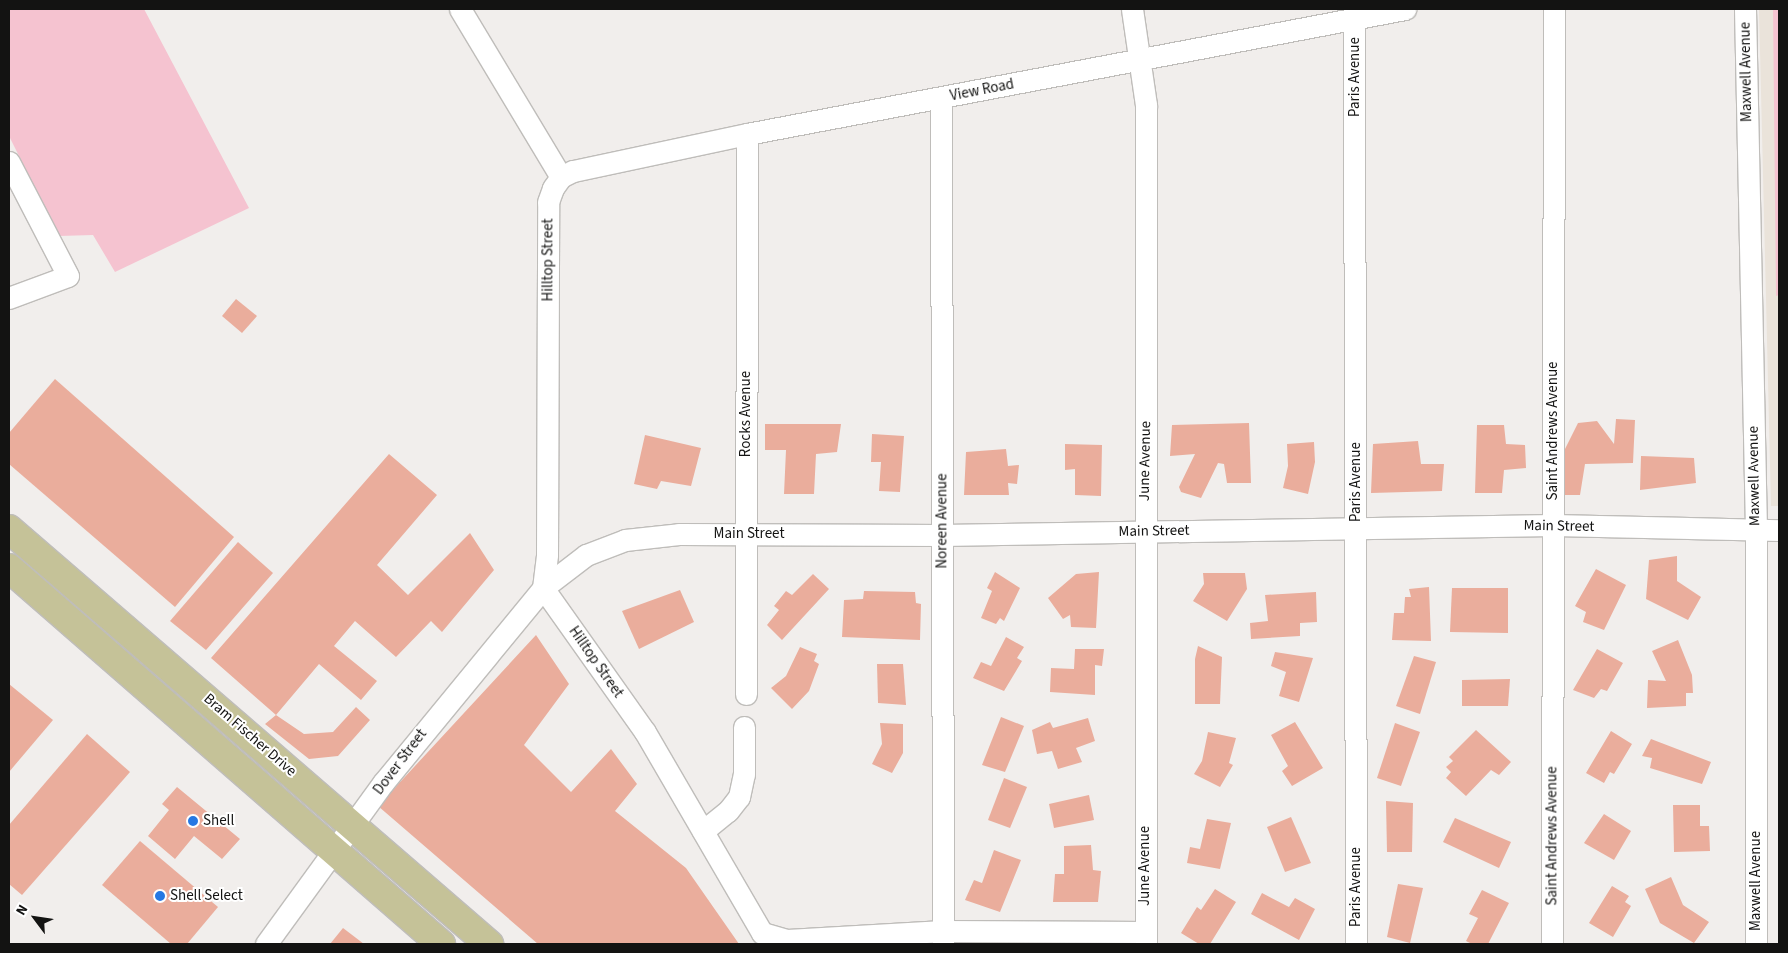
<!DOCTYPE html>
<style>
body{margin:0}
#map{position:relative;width:1788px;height:953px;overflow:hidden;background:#f1eeec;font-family:"Source Sans 3",sans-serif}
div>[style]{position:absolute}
.built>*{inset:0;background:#eae3da}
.green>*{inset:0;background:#f5c3d0}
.building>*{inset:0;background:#eaad9c}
.roads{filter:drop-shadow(1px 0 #bfbdba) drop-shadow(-1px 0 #bfbdba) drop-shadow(0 1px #bfbdba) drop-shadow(0 -1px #bfbdba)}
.minor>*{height:21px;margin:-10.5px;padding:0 10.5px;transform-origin:10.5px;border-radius:10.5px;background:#fff}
.major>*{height:28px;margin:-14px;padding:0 14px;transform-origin:14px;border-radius:14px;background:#c5c298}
.dots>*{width:14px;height:14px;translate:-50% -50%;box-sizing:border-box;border:2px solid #fff;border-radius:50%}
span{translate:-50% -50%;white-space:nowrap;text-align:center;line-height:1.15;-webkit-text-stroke:4px #fff;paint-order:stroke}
.street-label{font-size:15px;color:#131312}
.poi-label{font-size:15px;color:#131312}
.left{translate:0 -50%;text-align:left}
.frame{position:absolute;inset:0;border:10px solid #131312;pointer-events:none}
.north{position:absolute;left:10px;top:893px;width:50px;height:50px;-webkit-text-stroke:4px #fff;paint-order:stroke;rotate:301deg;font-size:14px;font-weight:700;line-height:20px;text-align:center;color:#131312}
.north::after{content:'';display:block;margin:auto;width:18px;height:22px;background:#131312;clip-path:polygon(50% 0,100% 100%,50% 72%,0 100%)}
</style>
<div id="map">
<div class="built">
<i style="clip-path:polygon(1759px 9px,1779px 9px,1779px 506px,1771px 506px)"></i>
</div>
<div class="green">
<i style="clip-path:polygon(9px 9px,144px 9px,249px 208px,115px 272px,93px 235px,59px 236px,9px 136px)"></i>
<i style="clip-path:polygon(1773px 9px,1779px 9px,1779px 295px,1776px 296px)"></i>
</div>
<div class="building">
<i style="clip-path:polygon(236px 299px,257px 316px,242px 333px,222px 316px)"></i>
<i style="clip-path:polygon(55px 379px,234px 537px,175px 607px,9px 464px,9px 433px)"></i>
<i style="clip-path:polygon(1616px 419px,1635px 420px,1633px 463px,1585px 464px,1580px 495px,1561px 495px,1562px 455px,1578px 423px,1597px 421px,1614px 444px)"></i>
<i style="clip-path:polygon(1249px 423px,1251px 483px,1227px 483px,1224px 464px,1218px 463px,1201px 498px,1181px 492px,1179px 487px,1195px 454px,1170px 456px,1172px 425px)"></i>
<i style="clip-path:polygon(765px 424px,841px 424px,837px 452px,816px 454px,814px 494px,784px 494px,786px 450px,765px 450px)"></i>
<i style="clip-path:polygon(1477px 425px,1504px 425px,1506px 444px,1525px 445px,1526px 468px,1504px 470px,1502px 493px,1475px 493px)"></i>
<i style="clip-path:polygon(872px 434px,904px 436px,900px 492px,879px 491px,881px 462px,871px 462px)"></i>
<i style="clip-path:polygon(645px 435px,701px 448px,691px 486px,661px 481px,657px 489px,634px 484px)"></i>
<i style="clip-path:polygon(1418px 441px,1421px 464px,1444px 464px,1442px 491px,1371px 493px,1373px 444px)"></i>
<i style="clip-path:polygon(1314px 442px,1315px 462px,1308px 494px,1283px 488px,1288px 466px,1287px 444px)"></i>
<i style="clip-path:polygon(1065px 444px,1102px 445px,1101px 496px,1075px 495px,1075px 469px,1065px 470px)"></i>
<i style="clip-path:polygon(1006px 449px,1008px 466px,1019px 465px,1017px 484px,1008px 483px,1009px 495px,964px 495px,966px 452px)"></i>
<i style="clip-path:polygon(389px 454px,437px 495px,377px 565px,408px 595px,470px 533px,494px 570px,442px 632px,431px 621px,396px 657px,355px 621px,334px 646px,377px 681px,361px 700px,319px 664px,276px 715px,211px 658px)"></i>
<i style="clip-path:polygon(1641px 456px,1694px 458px,1696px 483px,1640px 490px)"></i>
<i style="clip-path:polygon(238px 542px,273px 573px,206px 650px,170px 621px)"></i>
<i style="clip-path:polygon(1677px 556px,1677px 581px,1701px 597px,1688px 620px,1646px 599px,1649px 560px)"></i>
<i style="clip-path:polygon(1596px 569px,1626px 585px,1604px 630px,1583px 622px,1586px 612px,1575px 606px)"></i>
<i style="clip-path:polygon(995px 572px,1020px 588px,1004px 621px,1000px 618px,996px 624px,981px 618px,992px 591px,987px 588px)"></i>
<i style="clip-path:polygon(1099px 572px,1096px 628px,1071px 627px,1070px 615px,1063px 619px,1048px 598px,1076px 574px)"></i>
<i style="clip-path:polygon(1203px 573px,1245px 573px,1247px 589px,1227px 621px,1193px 601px,1204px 584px)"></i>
<i style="clip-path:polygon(813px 574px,829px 589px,782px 640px,767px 625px,779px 610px,774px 606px,786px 591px,792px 595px)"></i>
<i style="clip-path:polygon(1429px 587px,1431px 641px,1392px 640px,1394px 613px,1404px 613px,1405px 597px,1411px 597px,1409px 589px)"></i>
<i style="clip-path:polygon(1452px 588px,1508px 588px,1508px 633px,1450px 632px)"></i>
<i style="clip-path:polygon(680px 590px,694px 622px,639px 649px,622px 611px)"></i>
<i style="clip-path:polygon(864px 591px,915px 592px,916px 603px,921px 604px,920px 640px,842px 637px,844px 600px,863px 599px)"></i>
<i style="clip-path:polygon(1316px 592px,1317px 622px,1300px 623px,1300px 636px,1251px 639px,1250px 623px,1268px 621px,1265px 595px)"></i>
<i style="clip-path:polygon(536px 635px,569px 684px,524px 745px,571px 792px,611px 749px,637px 784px,615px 811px,686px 868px,739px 944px,538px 944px,378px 806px)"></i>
<i style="clip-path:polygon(1006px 637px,1024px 647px,1017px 658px,1022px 661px,1004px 691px,973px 678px,981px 662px,991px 666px)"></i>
<i style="clip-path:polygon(1678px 640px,1692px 675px,1693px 693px,1686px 693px,1686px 706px,1647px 708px,1648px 680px,1666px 681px,1652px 651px)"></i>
<i style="clip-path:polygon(1198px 646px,1222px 657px,1220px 704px,1195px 704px,1195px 659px)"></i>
<i style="clip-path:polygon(800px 647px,817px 654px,814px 661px,819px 664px,809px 691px,792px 709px,771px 688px,786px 676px)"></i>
<i style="clip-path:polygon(1075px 649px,1104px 649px,1102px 666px,1095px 665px,1095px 695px,1050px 692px,1051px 668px,1074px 669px)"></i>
<i style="clip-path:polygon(1597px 649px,1623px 663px,1607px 691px,1601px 689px,1594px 698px,1573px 690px)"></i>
<i style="clip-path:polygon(1275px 652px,1313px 658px,1299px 702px,1279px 696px,1286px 672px,1271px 666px)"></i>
<i style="clip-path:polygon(1414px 656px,1436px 662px,1420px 714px,1396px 706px)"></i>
<i style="clip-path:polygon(877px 664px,903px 664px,906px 705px,878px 703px)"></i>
<i style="clip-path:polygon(1510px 679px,1508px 706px,1462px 706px,1462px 680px)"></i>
<i style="clip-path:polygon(9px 684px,53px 720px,9px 772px)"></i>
<i style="clip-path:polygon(356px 707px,370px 720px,338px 756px,309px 759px,265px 724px,276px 715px,304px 734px,333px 732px)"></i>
<i style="clip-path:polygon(1001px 717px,1024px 726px,1005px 772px,982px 765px)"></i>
<i style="clip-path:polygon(1088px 718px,1095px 741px,1076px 748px,1082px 762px,1058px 769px,1052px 751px,1037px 754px,1032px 730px,1050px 722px,1053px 728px)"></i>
<i style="clip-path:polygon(1295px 722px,1323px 768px,1292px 786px,1282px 771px,1288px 766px,1271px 735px)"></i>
<i style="clip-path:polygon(880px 723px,903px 724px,903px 753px,892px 773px,872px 764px,882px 744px)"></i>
<i style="clip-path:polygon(1395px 723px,1420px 732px,1401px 786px,1377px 778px)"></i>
<i style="clip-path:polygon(1476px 730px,1511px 762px,1499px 775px,1491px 770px,1466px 796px,1446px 778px,1451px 772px,1446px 767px,1453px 761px,1449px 757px)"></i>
<i style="clip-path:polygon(1611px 731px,1632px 744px,1614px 774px,1610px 772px,1604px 783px,1586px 773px)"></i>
<i style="clip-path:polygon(1208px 732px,1236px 738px,1229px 763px,1233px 765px,1220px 787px,1194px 774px,1202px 761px)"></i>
<i style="clip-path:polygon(87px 734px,130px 772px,22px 895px,9px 884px,9px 825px)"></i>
<i style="clip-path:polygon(1651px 739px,1711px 762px,1702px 784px,1650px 768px,1652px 758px,1642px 756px)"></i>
<i style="clip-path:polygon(1004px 778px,1027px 787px,1010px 828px,988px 820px)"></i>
<i style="clip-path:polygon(177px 787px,240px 839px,222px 859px,194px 836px,175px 859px,148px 836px,169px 810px,162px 804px)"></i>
<i style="clip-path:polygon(1089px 795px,1094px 820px,1054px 828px,1049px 804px)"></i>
<i style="clip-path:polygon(1386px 801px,1413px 803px,1412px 852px,1387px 852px)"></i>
<i style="clip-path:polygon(1673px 805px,1700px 805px,1700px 826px,1709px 826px,1710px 851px,1674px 852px)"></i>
<i style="clip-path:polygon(1604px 814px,1631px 831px,1614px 860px,1584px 843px)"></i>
<i style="clip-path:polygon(1291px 817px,1311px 863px,1285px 872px,1267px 827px)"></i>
<i style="clip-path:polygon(1455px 818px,1511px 842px,1499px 868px,1443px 842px)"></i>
<i style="clip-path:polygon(1207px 819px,1231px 823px,1220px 869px,1187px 863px,1190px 847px,1200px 849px)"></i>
<i style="clip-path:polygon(140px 841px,218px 907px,187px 944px,171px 944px,102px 885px)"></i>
<i style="clip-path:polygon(1091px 845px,1093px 870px,1101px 871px,1098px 902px,1053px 902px,1055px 874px,1064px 874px,1064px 846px)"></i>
<i style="clip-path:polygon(994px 850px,1021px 860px,1000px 912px,965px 900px,974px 880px,982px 883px)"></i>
<i style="clip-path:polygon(1671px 877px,1683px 905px,1709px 922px,1694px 943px,1660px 923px,1645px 889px)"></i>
<i style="clip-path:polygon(1398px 884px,1423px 888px,1410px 943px,1387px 937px)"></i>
<i style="clip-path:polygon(1612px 886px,1629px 896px,1625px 902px,1631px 906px,1613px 937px,1589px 923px)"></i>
<i style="clip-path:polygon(1215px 889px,1236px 902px,1210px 944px,1199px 944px,1181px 933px,1197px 907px,1201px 910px)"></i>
<i style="clip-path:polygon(1482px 890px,1509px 903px,1488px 944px,1472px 944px,1466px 941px,1478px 918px,1469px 914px)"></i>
<i style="clip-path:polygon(1262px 893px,1289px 907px,1295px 898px,1315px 909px,1299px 940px,1251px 914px)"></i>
<i style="clip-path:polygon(343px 928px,364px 944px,330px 944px)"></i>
</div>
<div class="roads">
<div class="minor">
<i style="left:460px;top:9px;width:196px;rotate:59deg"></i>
<i style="left:1132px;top:9px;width:97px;rotate:81.7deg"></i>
<i style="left:1146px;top:105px;width:839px;rotate:90deg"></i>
<i style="left:1745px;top:9px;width:522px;rotate:88.79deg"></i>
<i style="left:1756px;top:531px;width:413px;rotate:90deg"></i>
<i style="left:1354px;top:20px;width:924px;rotate:89.88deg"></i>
<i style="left:941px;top:98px;width:846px;rotate:89.86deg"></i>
<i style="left:9px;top:162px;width:128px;rotate:62.6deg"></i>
<i style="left:68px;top:276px;width:63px;rotate:159.6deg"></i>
<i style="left:746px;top:694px;width:560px;rotate:-89.9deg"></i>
<i style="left:703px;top:831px;width:32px;rotate:-39deg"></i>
<i style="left:728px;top:811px;width:18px;rotate:-52deg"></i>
<i style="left:739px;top:797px;width:24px;rotate:-78deg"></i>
<i style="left:744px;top:774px;width:47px;rotate:-90deg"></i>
<i style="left:1146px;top:932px;width:203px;rotate:-179.7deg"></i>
<i style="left:943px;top:931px;width:156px;rotate:176.7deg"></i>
<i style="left:787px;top:940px;width:26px;rotate:-164deg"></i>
<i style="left:762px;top:933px;width:233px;rotate:-120.2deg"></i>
<i style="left:645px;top:732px;width:176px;rotate:-125.3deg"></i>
<i style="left:543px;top:588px;width:34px;rotate:-83deg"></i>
<i style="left:547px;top:554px;width:352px;rotate:-89.8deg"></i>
<i style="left:548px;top:202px;width:15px;rotate:-70deg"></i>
<i style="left:553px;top:188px;width:14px;rotate:-54deg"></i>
<i style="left:561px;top:177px;width:13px;rotate:-27deg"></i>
<i style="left:573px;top:171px;width:178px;rotate:-12deg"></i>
<i style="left:747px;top:134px;width:670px;rotate:-10.76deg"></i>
<i style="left:266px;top:944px;width:199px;rotate:-54deg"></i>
<i style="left:383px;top:783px;width:252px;rotate:-50.6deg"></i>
<i style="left:543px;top:588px;width:54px;rotate:-37.5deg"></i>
<i style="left:586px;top:555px;width:42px;rotate:-21deg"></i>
<i style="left:625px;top:540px;width:54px;rotate:-6.3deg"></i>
<i style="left:679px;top:534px;width:263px;rotate:0.2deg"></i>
<i style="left:942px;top:535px;width:611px;rotate:-0.94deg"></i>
<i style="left:1553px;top:525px;width:226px;rotate:1.3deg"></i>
<i style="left:1552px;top:944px;width:935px;rotate:-89.88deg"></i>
</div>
<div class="major">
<i style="left:9px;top:529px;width:635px;rotate:40.85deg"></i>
<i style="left:9px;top:568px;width:573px;rotate:41.04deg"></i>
</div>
</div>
<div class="dots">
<i style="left:193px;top:821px;background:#2678e3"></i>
<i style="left:160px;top:896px;background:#2678e3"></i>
</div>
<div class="street-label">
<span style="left:1746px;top:72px;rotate:-91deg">Maxwell Avenue</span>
<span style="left:1355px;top:77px;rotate:-90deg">Paris Avenue</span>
<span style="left:982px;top:90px;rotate:-11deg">View Road</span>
<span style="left:548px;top:260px;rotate:-90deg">Hilltop Street</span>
<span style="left:746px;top:414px;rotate:-90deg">Rocks Avenue</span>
<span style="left:1553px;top:431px;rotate:-90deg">Saint Andrews Avenue</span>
<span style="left:1145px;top:461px;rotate:-89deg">June Avenue</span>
<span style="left:1754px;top:476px;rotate:-91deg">Maxwell Avenue</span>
<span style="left:1356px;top:482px;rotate:-90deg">Paris Avenue</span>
<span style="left:942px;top:521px;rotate:-90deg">Noreen Avenue</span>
<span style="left:1559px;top:526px;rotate:1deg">Main Street</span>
<span style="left:1154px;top:531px;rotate:-1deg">Main Street</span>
<span style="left:749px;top:534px">Main Street</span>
<span style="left:596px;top:662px;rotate:55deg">Hilltop Street</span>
<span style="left:250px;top:735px;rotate:41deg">Bram Fischer Drive</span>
<span style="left:400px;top:762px;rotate:-53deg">Dover Street</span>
<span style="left:1552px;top:836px;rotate:-90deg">Saint Andrews Avenue</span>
<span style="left:1145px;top:866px;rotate:-90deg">June Avenue</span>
<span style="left:1756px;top:881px;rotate:-90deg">Maxwell Avenue</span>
<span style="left:1356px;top:887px;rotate:-90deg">Paris Avenue</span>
</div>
<div class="poi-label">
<span class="left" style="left:203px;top:821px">Shell</span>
<span class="left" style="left:170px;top:896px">Shell Select</span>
</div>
<div class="frame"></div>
<div class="north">N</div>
</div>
